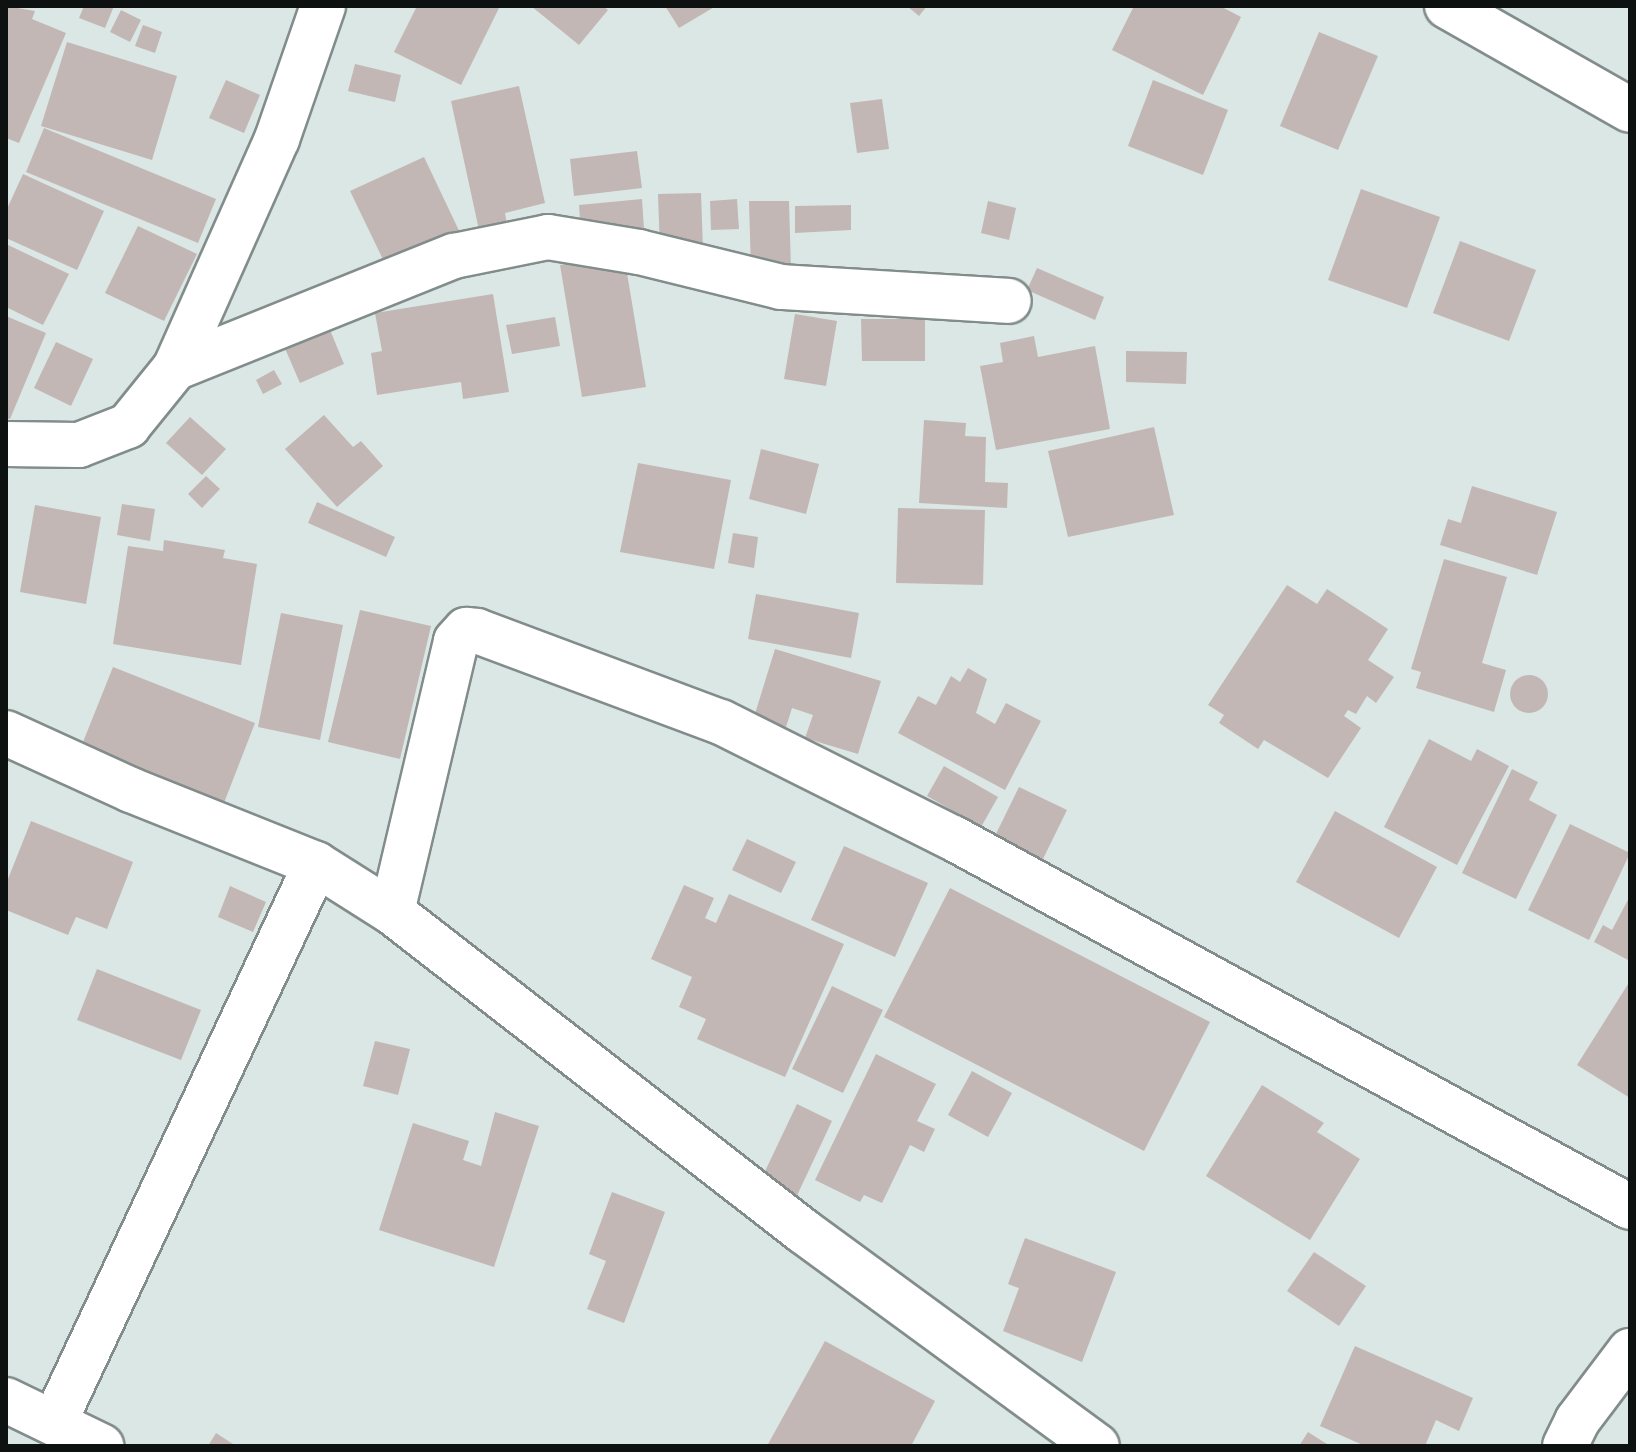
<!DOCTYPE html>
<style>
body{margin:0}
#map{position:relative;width:1636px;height:1452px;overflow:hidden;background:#dae7e4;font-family:"Public Sans",sans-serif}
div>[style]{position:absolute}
.building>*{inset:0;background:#c3b7b6}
.round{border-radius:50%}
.roads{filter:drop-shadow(2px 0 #828d8b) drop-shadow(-2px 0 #828d8b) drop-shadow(0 2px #828d8b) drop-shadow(0 -2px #828d8b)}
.street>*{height:44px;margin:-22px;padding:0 22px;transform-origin:22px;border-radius:22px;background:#fff}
.secondary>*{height:44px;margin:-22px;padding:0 22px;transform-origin:22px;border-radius:22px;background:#fff}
span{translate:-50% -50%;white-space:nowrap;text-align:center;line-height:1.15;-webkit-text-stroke:7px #fff;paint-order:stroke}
.frame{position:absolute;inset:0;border:8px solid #0d1110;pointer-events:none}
</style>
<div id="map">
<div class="building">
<i style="clip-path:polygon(6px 6px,35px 11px,32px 19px,66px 33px,19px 143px,6px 138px)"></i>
<i style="clip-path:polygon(84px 6px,114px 6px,105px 28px,79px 18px)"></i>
<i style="clip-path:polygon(417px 6px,500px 6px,461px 85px,394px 52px)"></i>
<i style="clip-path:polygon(531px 6px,603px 6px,608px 10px,579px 45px)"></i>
<i style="clip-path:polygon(665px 6px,716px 6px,679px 28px)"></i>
<i style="clip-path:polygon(907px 6px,927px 6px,919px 16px)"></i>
<i style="clip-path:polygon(1134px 6px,1220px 6px,1241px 17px,1203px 95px,1112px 50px)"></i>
<i style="clip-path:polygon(121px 10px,141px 20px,130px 42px,110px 32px)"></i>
<i style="clip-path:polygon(143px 25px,162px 32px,155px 53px,135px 46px)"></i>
<i style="clip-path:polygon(1319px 32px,1378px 56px,1338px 150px,1280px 126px)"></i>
<i style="clip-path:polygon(67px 42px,177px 76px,152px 160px,41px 126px)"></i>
<i style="clip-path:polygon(355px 64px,401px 75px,395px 102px,348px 91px)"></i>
<i style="clip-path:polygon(226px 80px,260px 95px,244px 133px,209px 118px)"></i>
<i style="clip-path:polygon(1153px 80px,1228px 110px,1203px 175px,1128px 146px)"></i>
<i style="clip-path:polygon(519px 86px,545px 203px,505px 213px,507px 224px,479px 230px,451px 101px)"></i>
<i style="clip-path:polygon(882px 99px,889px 149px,857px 153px,850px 103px)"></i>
<i style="clip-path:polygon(44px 128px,216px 199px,198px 243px,26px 172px)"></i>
<i style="clip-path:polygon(637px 151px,642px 188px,574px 196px,570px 159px)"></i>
<i style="clip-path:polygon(424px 157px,463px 239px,390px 274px,350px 191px)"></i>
<i style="clip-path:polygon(23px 174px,104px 211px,77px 270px,6px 238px,6px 211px)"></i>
<i style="clip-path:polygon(1361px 189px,1440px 217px,1407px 308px,1328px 280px)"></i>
<i style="clip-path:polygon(701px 193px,703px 250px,660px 251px,658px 194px)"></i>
<i style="clip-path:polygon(642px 199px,644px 229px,581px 234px,579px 205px)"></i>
<i style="clip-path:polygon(737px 199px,739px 229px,711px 230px,710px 201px)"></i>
<i style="clip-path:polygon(749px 201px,789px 201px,791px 270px,751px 271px)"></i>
<i style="clip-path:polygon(988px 201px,1016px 208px,1009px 240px,981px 233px)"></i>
<i style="clip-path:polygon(851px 205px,851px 230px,795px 233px,795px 206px)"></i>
<i style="clip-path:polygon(138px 226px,197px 254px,164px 321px,105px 293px)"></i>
<i style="clip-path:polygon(1460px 241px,1536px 270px,1509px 341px,1433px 313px)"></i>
<i style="clip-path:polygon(6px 244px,69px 274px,43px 325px,6px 307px)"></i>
<i style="clip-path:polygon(624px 255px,646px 387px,582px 397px,560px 265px)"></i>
<i style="clip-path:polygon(1037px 268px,1104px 297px,1095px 320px,1027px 290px)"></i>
<i style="clip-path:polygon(493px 294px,509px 392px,463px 399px,461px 382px,377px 395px,371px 353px,382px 351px,375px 313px)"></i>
<i style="clip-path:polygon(795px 314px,837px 321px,826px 386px,784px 379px)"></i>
<i style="clip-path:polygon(6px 316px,46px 333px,10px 419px,6px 418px)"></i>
<i style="clip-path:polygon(555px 317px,560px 346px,512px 354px,506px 325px)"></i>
<i style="clip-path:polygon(861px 319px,925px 319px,925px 361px,862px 361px)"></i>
<i style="clip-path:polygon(328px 325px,344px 364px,300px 383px,283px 344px)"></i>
<i style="clip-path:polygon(1034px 336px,1038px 357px,1095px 346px,1110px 429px,996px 450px,980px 366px,1003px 362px,1000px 343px)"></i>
<i style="clip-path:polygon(56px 342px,93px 359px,71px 406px,34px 388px)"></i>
<i style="clip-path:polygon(1126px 351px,1187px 352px,1186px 384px,1126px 382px)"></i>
<i style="clip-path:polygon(274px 370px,282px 384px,263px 394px,256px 380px)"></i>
<i style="clip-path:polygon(324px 415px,353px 447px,361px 441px,383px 466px,337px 507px,285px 449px)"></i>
<i style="clip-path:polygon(190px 417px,226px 449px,202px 475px,166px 443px)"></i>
<i style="clip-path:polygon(924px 420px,966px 423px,965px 436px,986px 437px,985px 482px,1008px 483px,1007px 508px,919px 503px)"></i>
<i style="clip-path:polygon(1154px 427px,1174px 515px,1068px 537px,1048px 451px)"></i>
<i style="clip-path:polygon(761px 449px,819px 464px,806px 514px,749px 499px)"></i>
<i style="clip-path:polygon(638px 463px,731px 480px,714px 569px,620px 552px)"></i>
<i style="clip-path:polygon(206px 476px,220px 489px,202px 508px,188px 494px)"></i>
<i style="clip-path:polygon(1472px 486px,1557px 512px,1537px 575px,1440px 545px,1448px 519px,1461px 523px)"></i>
<i style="clip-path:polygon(317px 502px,395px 537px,386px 557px,308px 523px)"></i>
<i style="clip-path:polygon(122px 504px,155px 509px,150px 541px,117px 535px)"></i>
<i style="clip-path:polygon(35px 505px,101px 517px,86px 604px,20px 592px)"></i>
<i style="clip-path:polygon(898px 508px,985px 510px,983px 585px,896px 583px)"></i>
<i style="clip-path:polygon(733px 533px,758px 537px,754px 568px,728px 563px)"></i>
<i style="clip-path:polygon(164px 540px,225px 550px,223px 558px,257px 564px,241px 665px,113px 644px,128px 546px,163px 551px)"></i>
<i style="clip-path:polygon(1444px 559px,1507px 577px,1482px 663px,1506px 670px,1494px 712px,1416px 688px,1421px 672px,1411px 669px)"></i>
<i style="clip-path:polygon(1287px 585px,1317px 604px,1327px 589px,1388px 629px,1368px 660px,1394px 677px,1376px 703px,1367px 696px,1356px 714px,1348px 710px,1344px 716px,1361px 728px,1328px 778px,1264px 740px,1258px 749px,1219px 723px,1224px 715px,1208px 705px)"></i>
<i style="clip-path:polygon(756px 594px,859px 613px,851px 658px,748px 639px)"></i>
<i style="clip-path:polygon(360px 610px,431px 626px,400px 759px,328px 742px)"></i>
<i style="clip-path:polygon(281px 613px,343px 625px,320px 740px,258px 727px)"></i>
<i style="clip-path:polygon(775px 649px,881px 681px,858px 754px,805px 738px,813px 715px,792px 708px,786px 727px,754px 717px)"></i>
<i style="clip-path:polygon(113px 667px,255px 723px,222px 808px,79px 752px)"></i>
<i style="clip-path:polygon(968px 668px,987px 679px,976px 713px,995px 724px,1006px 703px,1041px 721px,1005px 790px,898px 733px,918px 696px,936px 705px,951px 676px,960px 682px)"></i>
<i class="round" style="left:1510px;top:675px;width:38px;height:38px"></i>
<i style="clip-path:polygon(1429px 739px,1471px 761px,1477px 749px,1509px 766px,1457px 865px,1384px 827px)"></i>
<i style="clip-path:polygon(944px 766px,998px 797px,981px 827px,927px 796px)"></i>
<i style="clip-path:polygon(1512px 769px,1538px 782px,1529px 800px,1557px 815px,1516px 899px,1462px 873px)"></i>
<i style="clip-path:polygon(1019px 787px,1067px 810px,1041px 863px,993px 840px)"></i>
<i style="clip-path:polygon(1335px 811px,1437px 867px,1399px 938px,1296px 882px)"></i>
<i style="clip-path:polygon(31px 821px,133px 862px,107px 929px,76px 917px,68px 935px,6px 910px,6px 884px)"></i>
<i style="clip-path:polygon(1570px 824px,1630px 853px,1589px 940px,1528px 910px)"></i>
<i style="clip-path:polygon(747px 839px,796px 862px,781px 893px,732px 870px)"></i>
<i style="clip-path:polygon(844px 846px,928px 883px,895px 957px,811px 920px)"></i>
<i style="clip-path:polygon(684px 885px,714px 898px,705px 918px,716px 923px,729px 894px,844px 944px,785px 1077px,697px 1039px,706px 1019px,679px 1007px,692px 977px,651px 959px)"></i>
<i style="clip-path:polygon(230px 886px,266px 902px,253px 932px,218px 917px)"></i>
<i style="clip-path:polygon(950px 888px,1210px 1022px,1144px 1151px,884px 1017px)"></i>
<i style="clip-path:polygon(1630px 896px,1630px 961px,1594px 942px,1603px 925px,1612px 930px)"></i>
<i style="clip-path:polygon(97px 969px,201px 1010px,181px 1060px,77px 1020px)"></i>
<i style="clip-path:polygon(1630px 981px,1630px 1098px,1577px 1065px)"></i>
<i style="clip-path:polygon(832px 986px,883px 1010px,843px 1093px,792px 1069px)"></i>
<i style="clip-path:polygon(375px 1041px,410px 1049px,398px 1095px,363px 1086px)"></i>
<i style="clip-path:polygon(876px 1054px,936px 1084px,917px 1121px,935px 1129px,924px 1152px,910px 1145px,882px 1203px,864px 1195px,860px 1202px,815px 1180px)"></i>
<i style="clip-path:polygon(972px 1071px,1012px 1093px,988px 1137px,948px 1115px)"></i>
<i style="clip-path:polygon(1262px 1085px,1324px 1123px,1317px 1132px,1360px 1159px,1310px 1240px,1206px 1176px)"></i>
<i style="clip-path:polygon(797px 1104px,832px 1121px,793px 1204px,757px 1188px)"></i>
<i style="clip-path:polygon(495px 1112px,539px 1126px,494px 1267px,379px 1230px,413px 1123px,469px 1141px,463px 1160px,481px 1166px)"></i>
<i style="clip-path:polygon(612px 1192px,665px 1212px,624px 1323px,587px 1309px,606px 1261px,589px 1254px)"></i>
<i style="clip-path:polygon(1025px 1238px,1116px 1272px,1082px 1362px,1003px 1331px,1019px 1288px,1008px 1284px)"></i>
<i style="clip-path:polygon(1314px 1252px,1366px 1286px,1339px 1326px,1287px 1291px)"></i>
<i style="clip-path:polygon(825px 1341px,935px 1401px,911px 1446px,767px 1446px)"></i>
<i style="clip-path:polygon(1355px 1346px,1473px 1398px,1459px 1431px,1436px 1420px,1425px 1446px,1365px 1446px,1320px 1426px)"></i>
<i style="clip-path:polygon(1308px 1432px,1330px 1446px,1299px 1446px)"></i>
<i style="clip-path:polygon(216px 1433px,236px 1446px,208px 1446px)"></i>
</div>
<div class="roads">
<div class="street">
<i style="left:1447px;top:6px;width:210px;rotate:29.6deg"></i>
<i style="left:175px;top:368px;width:301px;rotate:-21.9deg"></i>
<i style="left:454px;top:256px;width:96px;rotate:-11.4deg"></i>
<i style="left:548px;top:237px;width:92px;rotate:9.4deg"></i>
<i style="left:639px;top:252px;width:146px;rotate:13.8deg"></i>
<i style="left:781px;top:287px;width:228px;rotate:3.5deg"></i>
<i style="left:6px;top:444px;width:73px;rotate:0.8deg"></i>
<i style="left:79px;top:445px;width:53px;rotate:-21.2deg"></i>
<i style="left:128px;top:426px;width:75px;rotate:-51deg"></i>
<i style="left:175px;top:368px;width:251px;rotate:-66deg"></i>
<i style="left:277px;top:139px;width:141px;rotate:-70.9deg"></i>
<i style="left:6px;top:733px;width:137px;rotate:24.5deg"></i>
<i style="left:131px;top:790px;width:199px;rotate:21.8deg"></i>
<i style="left:316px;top:864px;width:90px;rotate:32.3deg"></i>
<i style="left:392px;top:912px;width:520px;rotate:37.82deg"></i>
<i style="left:803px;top:1231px;width:364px;rotate:36.2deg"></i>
<i style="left:392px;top:912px;width:278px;rotate:-76.7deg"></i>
<i style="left:456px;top:641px;width:15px;rotate:-48deg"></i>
<i style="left:466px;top:630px;width:11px;rotate:5deg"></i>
<i style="left:477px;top:631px;width:260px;rotate:20.5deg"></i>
<i style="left:721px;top:722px;width:259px;rotate:26.6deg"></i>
<i style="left:953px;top:838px;width:771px;rotate:28.59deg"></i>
<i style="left:54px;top:1423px;width:617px;rotate:-64.89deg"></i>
<i style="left:1565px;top:1446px;width:28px;rotate:-64deg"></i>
<i style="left:1577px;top:1421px;width:88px;rotate:-52.9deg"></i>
</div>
<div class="secondary">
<i style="left:6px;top:1400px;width:106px;rotate:25.8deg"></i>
</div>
</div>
<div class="frame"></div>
</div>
